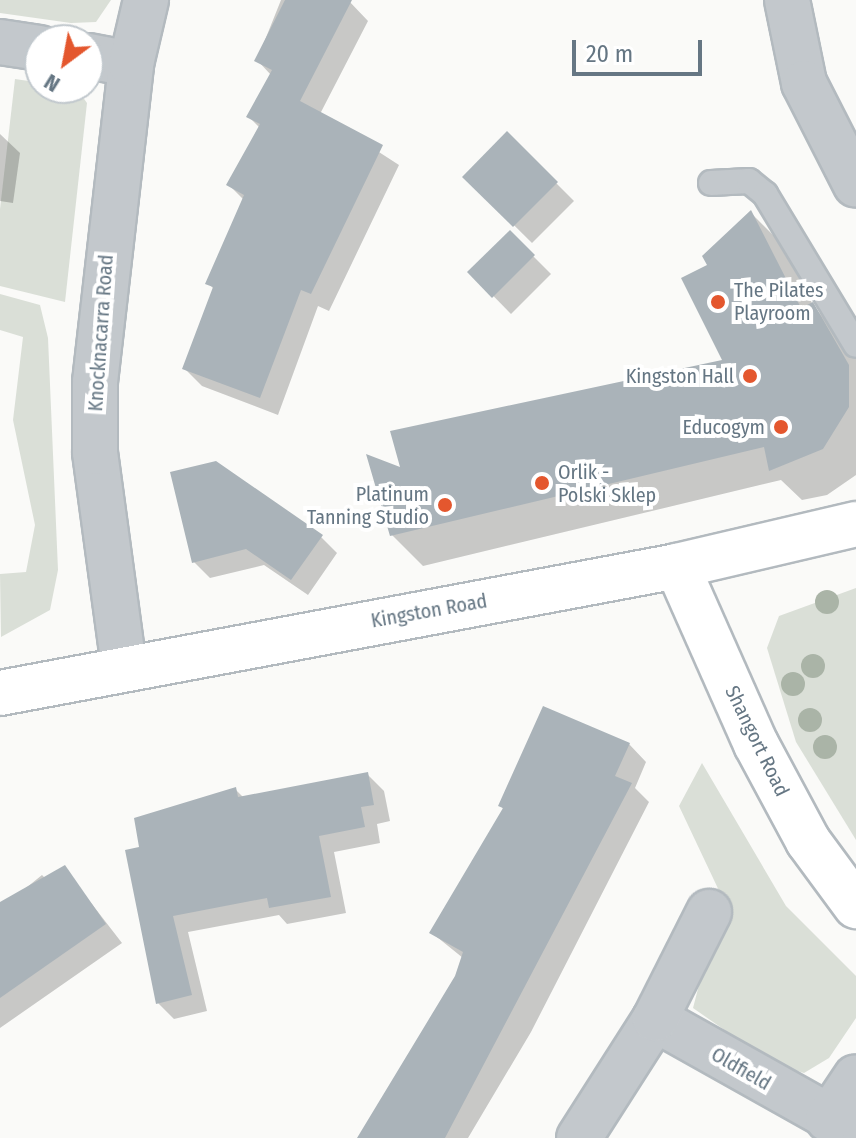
<!DOCTYPE html>
<style>
body{margin:0}
#map{position:relative;width:856px;height:1138px;overflow:hidden;background:#fafaf8;font-family:"Fira Sans Condensed",sans-serif}
div>[style]{position:absolute}
.green>*{inset:0;background:#dadfd7}
.shadow>*{inset:0;background:#0003}
.building>*{inset:0;background:#aab3b9}
.roads{filter:drop-shadow(2px 0 #b3babf) drop-shadow(-2px 0 #b3babf) drop-shadow(0 2px #b3babf) drop-shadow(0 -2px #b3babf)}
.lane>*{height:24px;margin:-12px;padding:0 12px;transform-origin:12px;border-radius:12px;background:#c3c8cc}
.street>*{height:44px;margin:-22px;padding:0 22px;transform-origin:22px;border-radius:22px;background:#c3c8cc}
.secondary>*{height:44px;margin:-22px;padding:0 22px;transform-origin:22px;border-radius:22px;background:#fff}
.trees>*{width:24px;height:24px;margin:-12px;border-radius:50%;background:#aab4a7}
.dots>*{width:22px;height:22px;translate:-50% -50%;box-sizing:border-box;border:4px solid #fff;border-radius:50%}
span{translate:-50% -50%;white-space:nowrap;text-align:center;line-height:1.15;-webkit-text-stroke:8px #fff;paint-order:stroke}
.poi-label{font-size:20px;color:#657683}
.left{translate:0 -50%;text-align:left}
.right{translate:-100% -50%;text-align:right}
.street-label{font-size:20px;color:#657683}
.north{position:absolute;left:24px;top:24px;width:80px;height:80px;box-sizing:border-box;background:#fff;border:2px solid #c1c8cd;border-radius:50%;rotate:212deg;font-size:22px;font-weight:700;line-height:32px;text-align:center;color:#657683}
.north::after{content:'';display:block;margin:auto;width:28px;height:36px;background:#e4572e;clip-path:polygon(50% 0,100% 100%,50% 72%,0 100%)}
.scale{position:absolute;left:572px;top:40px;width:130px;height:36px;box-sizing:border-box;border:4px solid #657683;border-top:0;padding-left:10px;font-size:24px;line-height:28px;white-space:nowrap;color:#657683;-webkit-text-stroke:6px #fff;paint-order:stroke}
</style>
<div id="map">
<div class="green">
<i style="clip-path:polygon(0 0,111px 0,96px 22px,71px 23px,0 13px)"></i>
<i style="clip-path:polygon(15px 79px,76px 88px,87px 103px,65px 302px,0 286px,0 209px)"></i>
<i style="clip-path:polygon(0 294px,40px 305px,48px 338px,58px 570px,50px 610px,1px 637px,0 574px,26px 572px,35px 525px,13px 420px,23px 337px,0 330px)"></i>
<i style="clip-path:polygon(856px 588px,856px 840px,796px 742px,767px 648px,779px 616px)"></i>
<i style="clip-path:polygon(702px 763px,786px 906px,856px 976px,856px 1018px,829px 1058px,804px 1073px,772px 1063px,693px 1008px,722px 897px,679px 806px)"></i>
</div>
<div class="shadow">
<i style="clip-path:polygon(281px 0,348px 0,368px 21px,320px 114px,399px 165px,329px 311px,318px 306px,278px 415px,202px 386px,184px 368px,214px 289px,208px 283px,244px 200px,229px 185px,260px 128px,249px 117px,271px 75px,257px 60px)"></i>
<i style="clip-path:polygon(0 134px,20px 153px,13px 203px,0 201px)"></i>
<i style="clip-path:polygon(507px 134px,574px 201px,532px 243px,465px 177px)"></i>
<i style="clip-path:polygon(751px 213px,781px 243px,813px 305px,856px 358px,856px 475px,827px 495px,802px 500px,781px 480px,423px 566px,392px 535px,403px 470px,725px 362px,710px 266px)"></i>
<i style="clip-path:polygon(510px 233px,551px 274px,511px 314px,470px 272px)"></i>
<i style="clip-path:polygon(172px 473px,321px 537px,337px 553px,308px 595px,264px 565px,210px 578px,194px 562px)"></i>
<i style="clip-path:polygon(629px 744px,646px 762px,635px 788px,649px 802px,531px 1032px,468px 1138px,359px 1138px,457px 976px,463px 958px,432px 933px,504px 810px,500px 805px)"></i>
<i style="clip-path:polygon(367px 774px,384px 791px,390px 821px,377px 824px,380px 843px,334px 852px,346px 913px,287px 924px,279px 915px,188px 932px,207px 1011px,174px 1019px,158px 1003px,142px 849px,235px 789px,244px 798px)"></i>
<i style="clip-path:polygon(64px 868px,122px 943px,0 1028px,0 909px,42px 875px,47px 880px)"></i>
</div>
<div class="building">
<i style="clip-path:polygon(285px 0,352px 0,300px 101px,383px 145px,311px 294px,301px 290px,260px 398px,182px 369px,213px 287px,205px 284px,244px 195px,226px 185px,260px 124px,246px 117px,272px 70px,254px 61px)"></i>
<i style="clip-path:polygon(507px 131px,558px 182px,513px 227px,462px 177px)"></i>
<i style="clip-path:polygon(751px 210px,801px 308px,813px 302px,849px 365px,849px 407px,823px 449px,769px 471px,764px 447px,390px 536px,366px 454px,400px 467px,390px 431px,722px 360px,681px 278px,707px 265px,702px 256px)"></i>
<i style="clip-path:polygon(510px 230px,535px 255px,492px 298px,467px 272px)"></i>
<i style="clip-path:polygon(216px 461px,323px 535px,291px 580px,246px 549px,192px 563px,170px 472px)"></i>
<i style="clip-path:polygon(543px 706px,630px 743px,615px 776px,632px 783px,445px 1138px,357px 1138px,455px 976px,463px 952px,429px 933px,503px 808px,498px 806px)"></i>
<i style="clip-path:polygon(368px 772px,374px 805px,361px 807px,365px 827px,319px 836px,331px 897px,269px 908px,267px 898px,173px 916px,192px 995px,156px 1004px,125px 850px,139px 847px,134px 818px,236px 787px,238px 797px)"></i>
<i style="clip-path:polygon(65px 865px,106px 924px,0 998px,0 902px)"></i>
</div>
<div class="roads">
<div class="lane">
<i style="left:711px;top:183px;width:38px;rotate:-3deg"></i>
<i style="left:749px;top:181px;width:21px;rotate:39deg"></i>
<i style="left:765px;top:194px;width:176px;rotate:58.9deg"></i>
</div>
<div class="street">
<i style="left:787px;top:0;width:85px;rotate:78.4deg"></i>
<i style="left:804px;top:83px;width:114px;rotate:63deg"></i>
<i style="left:0;top:42px;width:40px;rotate:8.5deg"></i>
<i style="left:88px;top:56px;width:44px;rotate:10.5deg"></i>
<i style="left:124px;top:667px;width:217px;rotate:-97.7deg"></i>
<i style="left:95px;top:452px;width:70px;rotate:-90deg"></i>
<i style="left:95px;top:382px;width:320px;rotate:-83.5deg"></i>
<i style="left:131px;top:64px;width:66px;rotate:-76.8deg"></i>
<i style="left:655px;top:1019px;width:231px;rotate:29.3deg"></i>
<i style="left:828px;top:1119px;width:50px;rotate:-56.3deg"></i>
<i style="left:579px;top:1138px;width:141px;rotate:-57.4deg"></i>
<i style="left:655px;top:1019px;width:120px;rotate:-63.2deg"></i>
</div>
<div class="secondary">
<i style="left:677px;top:566px;width:195px;rotate:66.1deg"></i>
<i style="left:756px;top:744px;width:110px;rotate:61.8deg"></i>
<i style="left:808px;top:841px;width:81px;rotate:53.6deg"></i>
<i style="left:0;top:693px;width:689px;rotate:-10.62deg"></i>
<i style="left:677px;top:566px;width:184px;rotate:-13.2deg"></i>
</div>
</div>
<div class="trees">
<i style="left:827px;top:602px"></i>
<i style="left:813px;top:666px"></i>
<i style="left:793px;top:684px"></i>
<i style="left:810px;top:720px"></i>
<i style="left:825px;top:747px"></i>
</div>
<div class="dots">
<i style="left:718px;top:302px;background:#e4572e"></i>
<i style="left:750px;top:376px;background:#e4572e"></i>
<i style="left:781px;top:427px;background:#e4572e"></i>
<i style="left:542px;top:483px;background:#e4572e"></i>
<i style="left:445px;top:505px;background:#e4572e"></i>
</div>
<div class="poi-label">
<span class="left" style="left:734px;top:302px">The Pilates<br>Playroom</span>
<span class="right" style="left:734px;top:376px">Kingston Hall</span>
<span class="right" style="left:765px;top:427px">Educogym</span>
<span class="left" style="left:558px;top:484px">Orlik -<br>Polski Sklep</span>
<span class="right" style="left:429px;top:506px">Platinum<br>Tanning Studio</span>
</div>
<div class="street-label">
<span style="left:101px;top:333px;rotate:-86deg">Knocknacarra Road</span>
<span style="left:429px;top:611px;rotate:-10deg">Kingston Road</span>
<span style="left:757px;top:741px;rotate:64deg">Shangort Road</span>
<span style="left:741px;top:1069px;rotate:30deg">Oldfield</span>
</div>
<div class="north">N</div>
<div class="scale">20 m</div>
</div>
